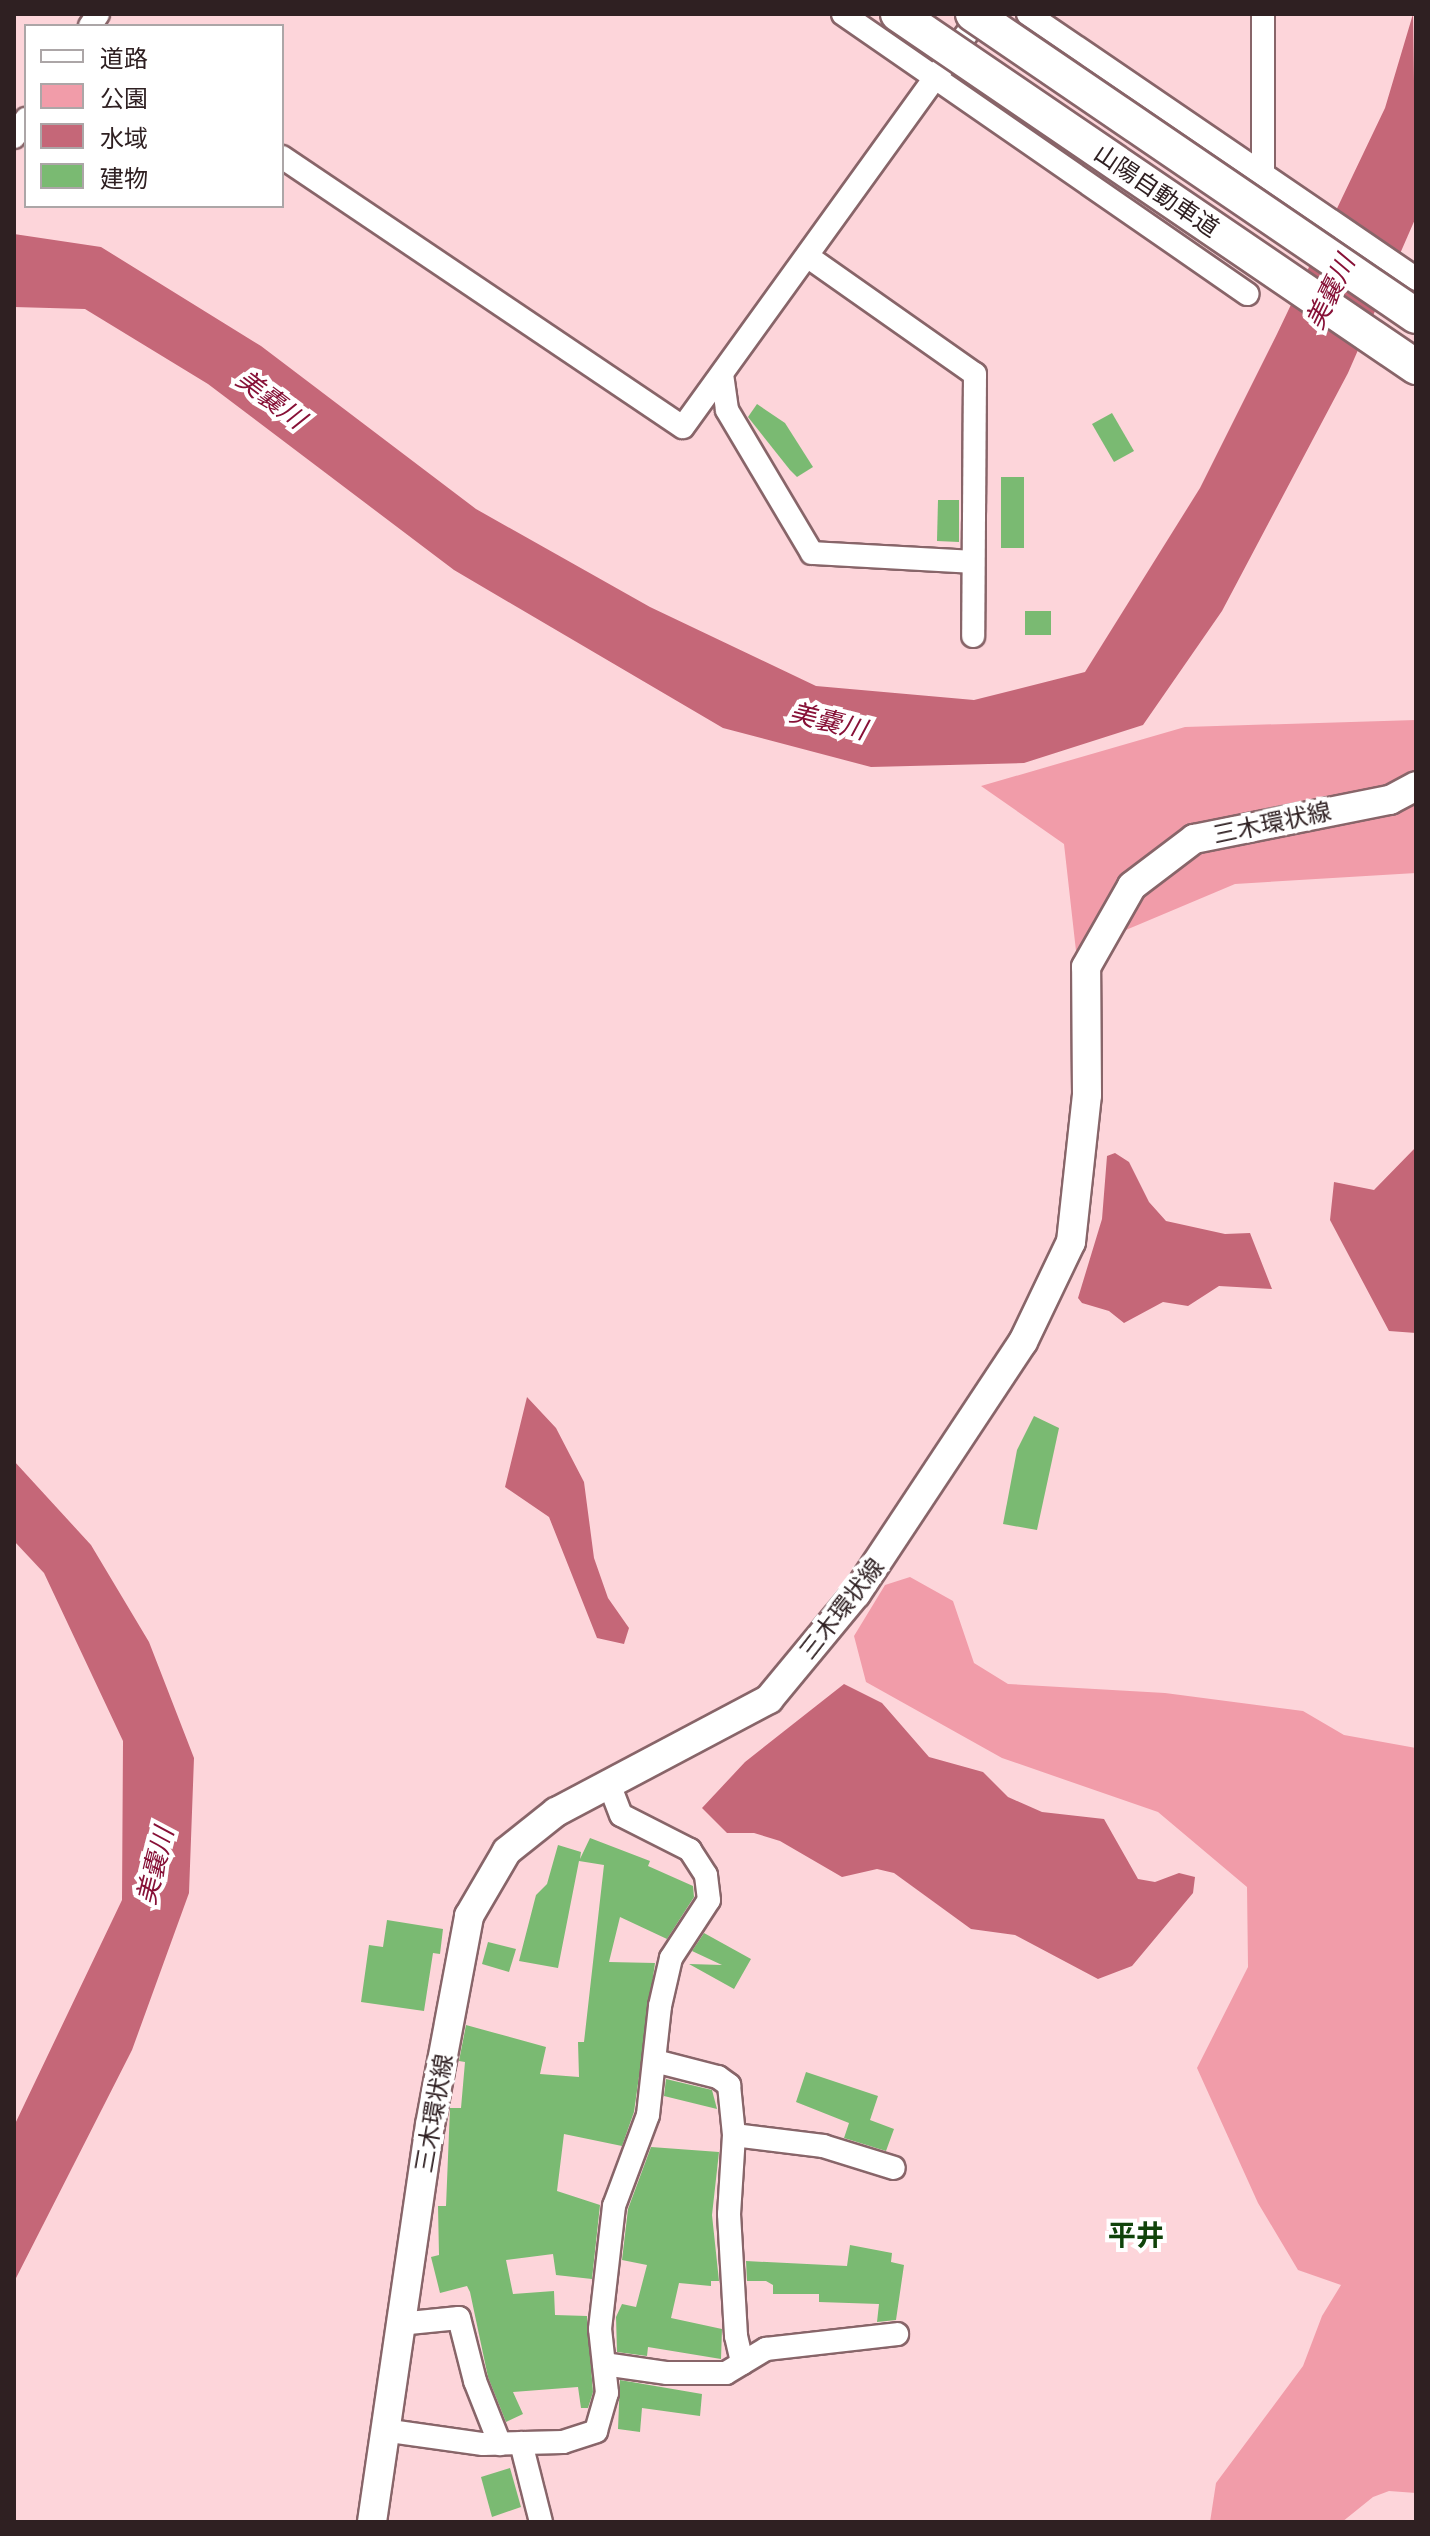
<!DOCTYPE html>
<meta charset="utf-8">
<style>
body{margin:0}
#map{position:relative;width:1430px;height:2536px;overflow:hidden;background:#fdd5da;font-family:"Golos Text","Noto Sans JP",sans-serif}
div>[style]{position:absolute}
.green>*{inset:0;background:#f19ca9}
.water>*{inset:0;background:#c56778}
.building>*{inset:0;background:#7aba72}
.roads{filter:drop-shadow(2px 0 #886569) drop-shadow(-2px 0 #886569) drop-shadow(0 2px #886569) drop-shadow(0 -2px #886569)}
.minor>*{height:22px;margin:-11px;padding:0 11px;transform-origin:11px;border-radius:11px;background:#fff}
.major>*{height:28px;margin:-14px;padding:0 14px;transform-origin:14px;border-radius:14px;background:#fff}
.bridges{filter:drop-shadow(2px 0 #886569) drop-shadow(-2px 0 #886569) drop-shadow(0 2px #886569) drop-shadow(0 -2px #886569)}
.highway-bridge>*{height:34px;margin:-17px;padding:0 17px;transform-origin:17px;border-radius:17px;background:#fff}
span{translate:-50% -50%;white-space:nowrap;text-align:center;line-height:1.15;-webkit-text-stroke:8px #fff;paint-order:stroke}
.street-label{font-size:24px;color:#2f2022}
.water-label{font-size:26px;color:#871137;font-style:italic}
.quarter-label{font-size:28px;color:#10430a;font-weight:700}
.frame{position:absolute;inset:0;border:16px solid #2f2022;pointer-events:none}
.legend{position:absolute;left:24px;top:24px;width:260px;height:184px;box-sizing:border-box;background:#fff;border:2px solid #aca6a7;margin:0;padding:10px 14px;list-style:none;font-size:24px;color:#2f2022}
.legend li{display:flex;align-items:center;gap:16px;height:40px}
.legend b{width:40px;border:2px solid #aca6a7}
</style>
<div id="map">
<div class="green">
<i style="clip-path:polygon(1416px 720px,1416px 873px,1235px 884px,1076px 951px,1064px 844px,981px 786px,1185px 727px)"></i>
<i style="clip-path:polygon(910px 1577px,953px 1601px,974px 1663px,1008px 1684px,1165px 1693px,1303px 1711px,1344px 1735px,1416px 1748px,1416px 2493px,1389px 2491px,1373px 2497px,1342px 2522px,1210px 2522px,1216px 2483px,1303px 2366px,1322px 2316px,1341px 2285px,1298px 2270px,1258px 2203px,1197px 2068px,1248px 1967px,1247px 1887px,1158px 1812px,1002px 1758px,866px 1682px,854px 1636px,885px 1585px)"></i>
</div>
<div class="water">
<i style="clip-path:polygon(1413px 14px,1416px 217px,1348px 373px,1222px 611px,1143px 725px,1024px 763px,871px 767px,723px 728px,454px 570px,208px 384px,85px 309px,14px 307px,14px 234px,101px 247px,261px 346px,476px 509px,650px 607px,816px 686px,974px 700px,1085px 672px,1200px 488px,1277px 334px,1385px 108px)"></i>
<i style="clip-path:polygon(1416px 1147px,1416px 1333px,1389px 1331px,1330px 1220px,1334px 1182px,1374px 1190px)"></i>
<i style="clip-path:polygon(1115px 1153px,1129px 1162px,1149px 1202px,1166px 1221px,1225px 1234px,1250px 1233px,1272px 1289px,1219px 1286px,1188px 1306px,1163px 1302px,1124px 1323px,1109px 1311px,1082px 1303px,1078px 1298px,1102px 1219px,1107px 1156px)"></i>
<i style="clip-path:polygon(527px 1397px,556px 1428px,584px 1482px,594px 1558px,608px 1598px,629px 1628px,624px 1644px,597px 1638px,549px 1517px,505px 1487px)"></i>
<i style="clip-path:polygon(14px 1461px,91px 1545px,149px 1642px,194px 1758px,189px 1893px,132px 2050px,14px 2282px,14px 2126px,122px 1900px,123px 1741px,44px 1573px,14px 1541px)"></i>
<i style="clip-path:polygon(844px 1684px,882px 1703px,929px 1757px,983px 1772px,1008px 1797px,1042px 1812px,1104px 1819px,1138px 1879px,1155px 1882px,1179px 1873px,1195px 1877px,1193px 1893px,1132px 1966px,1098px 1979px,1015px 1935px,971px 1929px,894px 1873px,877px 1869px,842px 1877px,780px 1841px,754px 1833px,727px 1833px,702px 1808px,745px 1762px)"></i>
</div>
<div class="building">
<i style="clip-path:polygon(757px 404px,785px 423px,813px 467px,797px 477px,790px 470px,748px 417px)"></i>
<i style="clip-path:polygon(1112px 413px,1134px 451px,1114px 462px,1092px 424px)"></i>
<i style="clip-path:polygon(1001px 477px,1024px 477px,1024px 548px,1001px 548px)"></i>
<i style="clip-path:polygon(938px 500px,959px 500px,959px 542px,937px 541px)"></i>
<i style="clip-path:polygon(1025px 611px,1051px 611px,1051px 635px,1025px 635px)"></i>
<i style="clip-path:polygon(1034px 1416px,1059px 1428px,1037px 1530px,1003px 1524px,1017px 1450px)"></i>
<i style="clip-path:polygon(590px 1838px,650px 1861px,648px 1866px,693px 1886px,694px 1897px,667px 1939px,620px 1917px,609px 1962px,655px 1963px,634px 2112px,622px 2146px,564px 2134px,557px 2191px,600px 2205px,592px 2279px,556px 2275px,553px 2254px,506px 2260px,513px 2294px,554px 2291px,555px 2315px,587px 2316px,593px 2392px,588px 2408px,581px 2408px,578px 2387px,513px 2392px,523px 2414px,506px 2422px,488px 2377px,470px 2292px,467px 2286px,440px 2293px,431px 2257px,439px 2255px,438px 2206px,446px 2206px,450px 2108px,461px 2108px,465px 2062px,459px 2061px,466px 2025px,546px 2047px,540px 2074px,579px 2077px,578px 2042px,584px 2042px,604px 1865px,579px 1861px,558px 1968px,519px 1961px,536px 1895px,547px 1884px,558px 1845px,581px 1852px,580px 1859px)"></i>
<i style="clip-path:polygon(387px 1920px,443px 1929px,440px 1954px,433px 1953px,424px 2011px,361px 2002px,369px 1945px,383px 1947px)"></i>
<i style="clip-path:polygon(704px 1933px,751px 1959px,734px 1989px,689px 1964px,722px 1965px,692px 1951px)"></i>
<i style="clip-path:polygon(488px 1942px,516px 1949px,509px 1972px,482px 1964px)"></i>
<i style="clip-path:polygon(806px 2072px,878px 2096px,870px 2120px,894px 2129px,886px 2151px,844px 2138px,849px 2123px,796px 2102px)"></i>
<i style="clip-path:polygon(666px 2079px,712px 2090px,717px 2109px,664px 2096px)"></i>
<i style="clip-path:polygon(651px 2147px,719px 2152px,712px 2215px,719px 2281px,711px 2281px,711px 2286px,679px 2283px,671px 2318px,722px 2329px,721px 2359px,648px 2347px,647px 2356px,617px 2352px,616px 2317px,622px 2304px,636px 2307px,647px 2265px,622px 2260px,628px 2209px)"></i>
<i style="clip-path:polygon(850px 2245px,892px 2253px,891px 2262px,904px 2265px,896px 2320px,877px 2322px,879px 2304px,819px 2302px,819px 2294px,773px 2294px,773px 2285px,766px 2281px,747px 2281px,746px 2261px,847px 2266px)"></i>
<i style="clip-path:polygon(620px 2380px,702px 2394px,700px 2416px,642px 2408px,640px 2432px,618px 2429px)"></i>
<i style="clip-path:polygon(510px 2468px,521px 2507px,492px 2517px,481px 2477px)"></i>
</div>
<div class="roads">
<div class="minor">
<i style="left:843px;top:14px;width:492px;rotate:34.7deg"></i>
<i style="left:1028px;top:14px;width:470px;rotate:34.3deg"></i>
<i style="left:90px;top:26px;width:14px;rotate:-56deg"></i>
<i style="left:14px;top:137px;width:22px;rotate:-56deg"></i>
<i style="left:282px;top:157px;width:483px;rotate:34deg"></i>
<i style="left:683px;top:427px;width:509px;rotate:-54.19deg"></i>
<i style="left:1263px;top:173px;width:159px;rotate:-90deg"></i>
<i style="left:807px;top:256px;width:205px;rotate:35.1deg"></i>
<i style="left:975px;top:374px;width:262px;rotate:90.4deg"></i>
<i style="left:722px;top:374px;width:36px;rotate:82deg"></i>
<i style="left:727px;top:410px;width:166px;rotate:59.3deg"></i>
<i style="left:812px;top:553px;width:161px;rotate:3.2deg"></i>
<i style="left:655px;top:2061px;width:65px;rotate:14.3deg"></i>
<i style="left:718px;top:2077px;width:14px;rotate:36deg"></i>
<i style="left:729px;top:2085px;width:50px;rotate:84.3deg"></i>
<i style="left:734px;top:2135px;width:79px;rotate:93.6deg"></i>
<i style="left:729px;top:2214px;width:122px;rotate:86.7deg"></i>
<i style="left:736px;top:2336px;width:28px;rotate:77deg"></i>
<i style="left:734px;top:2135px;width:90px;rotate:7deg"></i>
<i style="left:823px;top:2146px;width:74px;rotate:17.2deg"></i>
<i style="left:399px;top:2324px;width:60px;rotate:-5.7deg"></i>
<i style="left:459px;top:2318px;width:65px;rotate:75.7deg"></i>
<i style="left:475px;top:2381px;width:68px;rotate:68.4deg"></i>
<i style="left:604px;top:2364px;width:64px;rotate:8.1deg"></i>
<i style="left:667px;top:2373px;width:59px"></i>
<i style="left:726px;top:2373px;width:47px;rotate:-31deg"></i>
<i style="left:766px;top:2349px;width:132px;rotate:-6.5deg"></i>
<i style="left:383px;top:2430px;width:101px;rotate:8deg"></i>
<i style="left:483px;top:2444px;width:80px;rotate:-1.4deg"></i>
<i style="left:563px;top:2442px;width:35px;rotate:-18deg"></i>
<i style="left:596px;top:2431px;width:40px;rotate:-74deg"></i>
<i style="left:607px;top:2393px;width:64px;rotate:-96.2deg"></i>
<i style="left:600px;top:2329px;width:124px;rotate:-83.5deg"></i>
<i style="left:614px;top:2206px;width:97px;rotate:-69.5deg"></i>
<i style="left:648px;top:2115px;width:110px;rotate:-83.7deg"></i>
<i style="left:660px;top:2006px;width:49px;rotate:-77.1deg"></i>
<i style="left:671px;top:1958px;width:69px;rotate:-56.8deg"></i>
<i style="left:709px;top:1900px;width:25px;rotate:-97deg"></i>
<i style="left:706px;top:1875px;width:30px;rotate:-123deg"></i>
<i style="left:690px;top:1850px;width:77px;rotate:-153.1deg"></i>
<i style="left:621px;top:1815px;width:33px;rotate:-111deg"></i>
<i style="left:521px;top:2443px;width:81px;rotate:75.8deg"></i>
</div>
<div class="major">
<i style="left:372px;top:2522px;width:401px;rotate:-81.7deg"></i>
<i style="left:430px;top:2125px;width:213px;rotate:-79.4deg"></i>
<i style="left:469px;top:1916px;width:75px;rotate:-59.7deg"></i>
<i style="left:507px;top:1851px;width:63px;rotate:-38.5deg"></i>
<i style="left:556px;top:1812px;width:241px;rotate:-27.9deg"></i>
<i style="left:769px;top:1699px;width:136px;rotate:-50.4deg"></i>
<i style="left:856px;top:1594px;width:302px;rotate:-56.5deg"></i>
<i style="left:1023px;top:1342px;width:111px;rotate:-64.4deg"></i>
<i style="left:1071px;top:1242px;width:148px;rotate:-83.8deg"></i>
<i style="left:1087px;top:1095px;width:128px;rotate:-90.4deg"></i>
<i style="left:1086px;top:967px;width:93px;rotate:-60.4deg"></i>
<i style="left:1132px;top:886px;width:78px;rotate:-37.2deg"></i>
<i style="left:1194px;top:839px;width:200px;rotate:-11.3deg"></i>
<i style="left:1390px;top:800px;width:30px;rotate:-28deg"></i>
</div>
</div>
<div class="bridges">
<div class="highway-bridge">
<i style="left:898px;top:14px;width:627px;rotate:34.27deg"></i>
<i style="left:973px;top:14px;width:536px;rotate:34.28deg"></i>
</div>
</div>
<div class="street-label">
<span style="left:1157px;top:190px;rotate:34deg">山陽自動車道</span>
<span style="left:1272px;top:822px;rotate:-12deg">三木環状線</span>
<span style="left:841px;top:1608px;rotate:-52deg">三木環状線</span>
<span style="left:433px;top:2113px;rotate:-80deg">三木環状線</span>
</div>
<div class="water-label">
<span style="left:1330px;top:292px;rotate:-64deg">美嚢川</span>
<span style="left:271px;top:399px;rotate:37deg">美嚢川</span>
<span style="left:828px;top:721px;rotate:14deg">美嚢川</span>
<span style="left:155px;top:1866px;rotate:-76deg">美嚢川</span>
</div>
<div class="quarter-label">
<span style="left:1136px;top:2235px">平井</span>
</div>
<div class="frame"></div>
<ul class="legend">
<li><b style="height:10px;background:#fff"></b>道路</li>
<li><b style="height:22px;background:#f19ca9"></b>公園</li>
<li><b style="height:22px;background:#c56778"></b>水域</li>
<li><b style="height:22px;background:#7aba72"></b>建物</li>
</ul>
</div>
